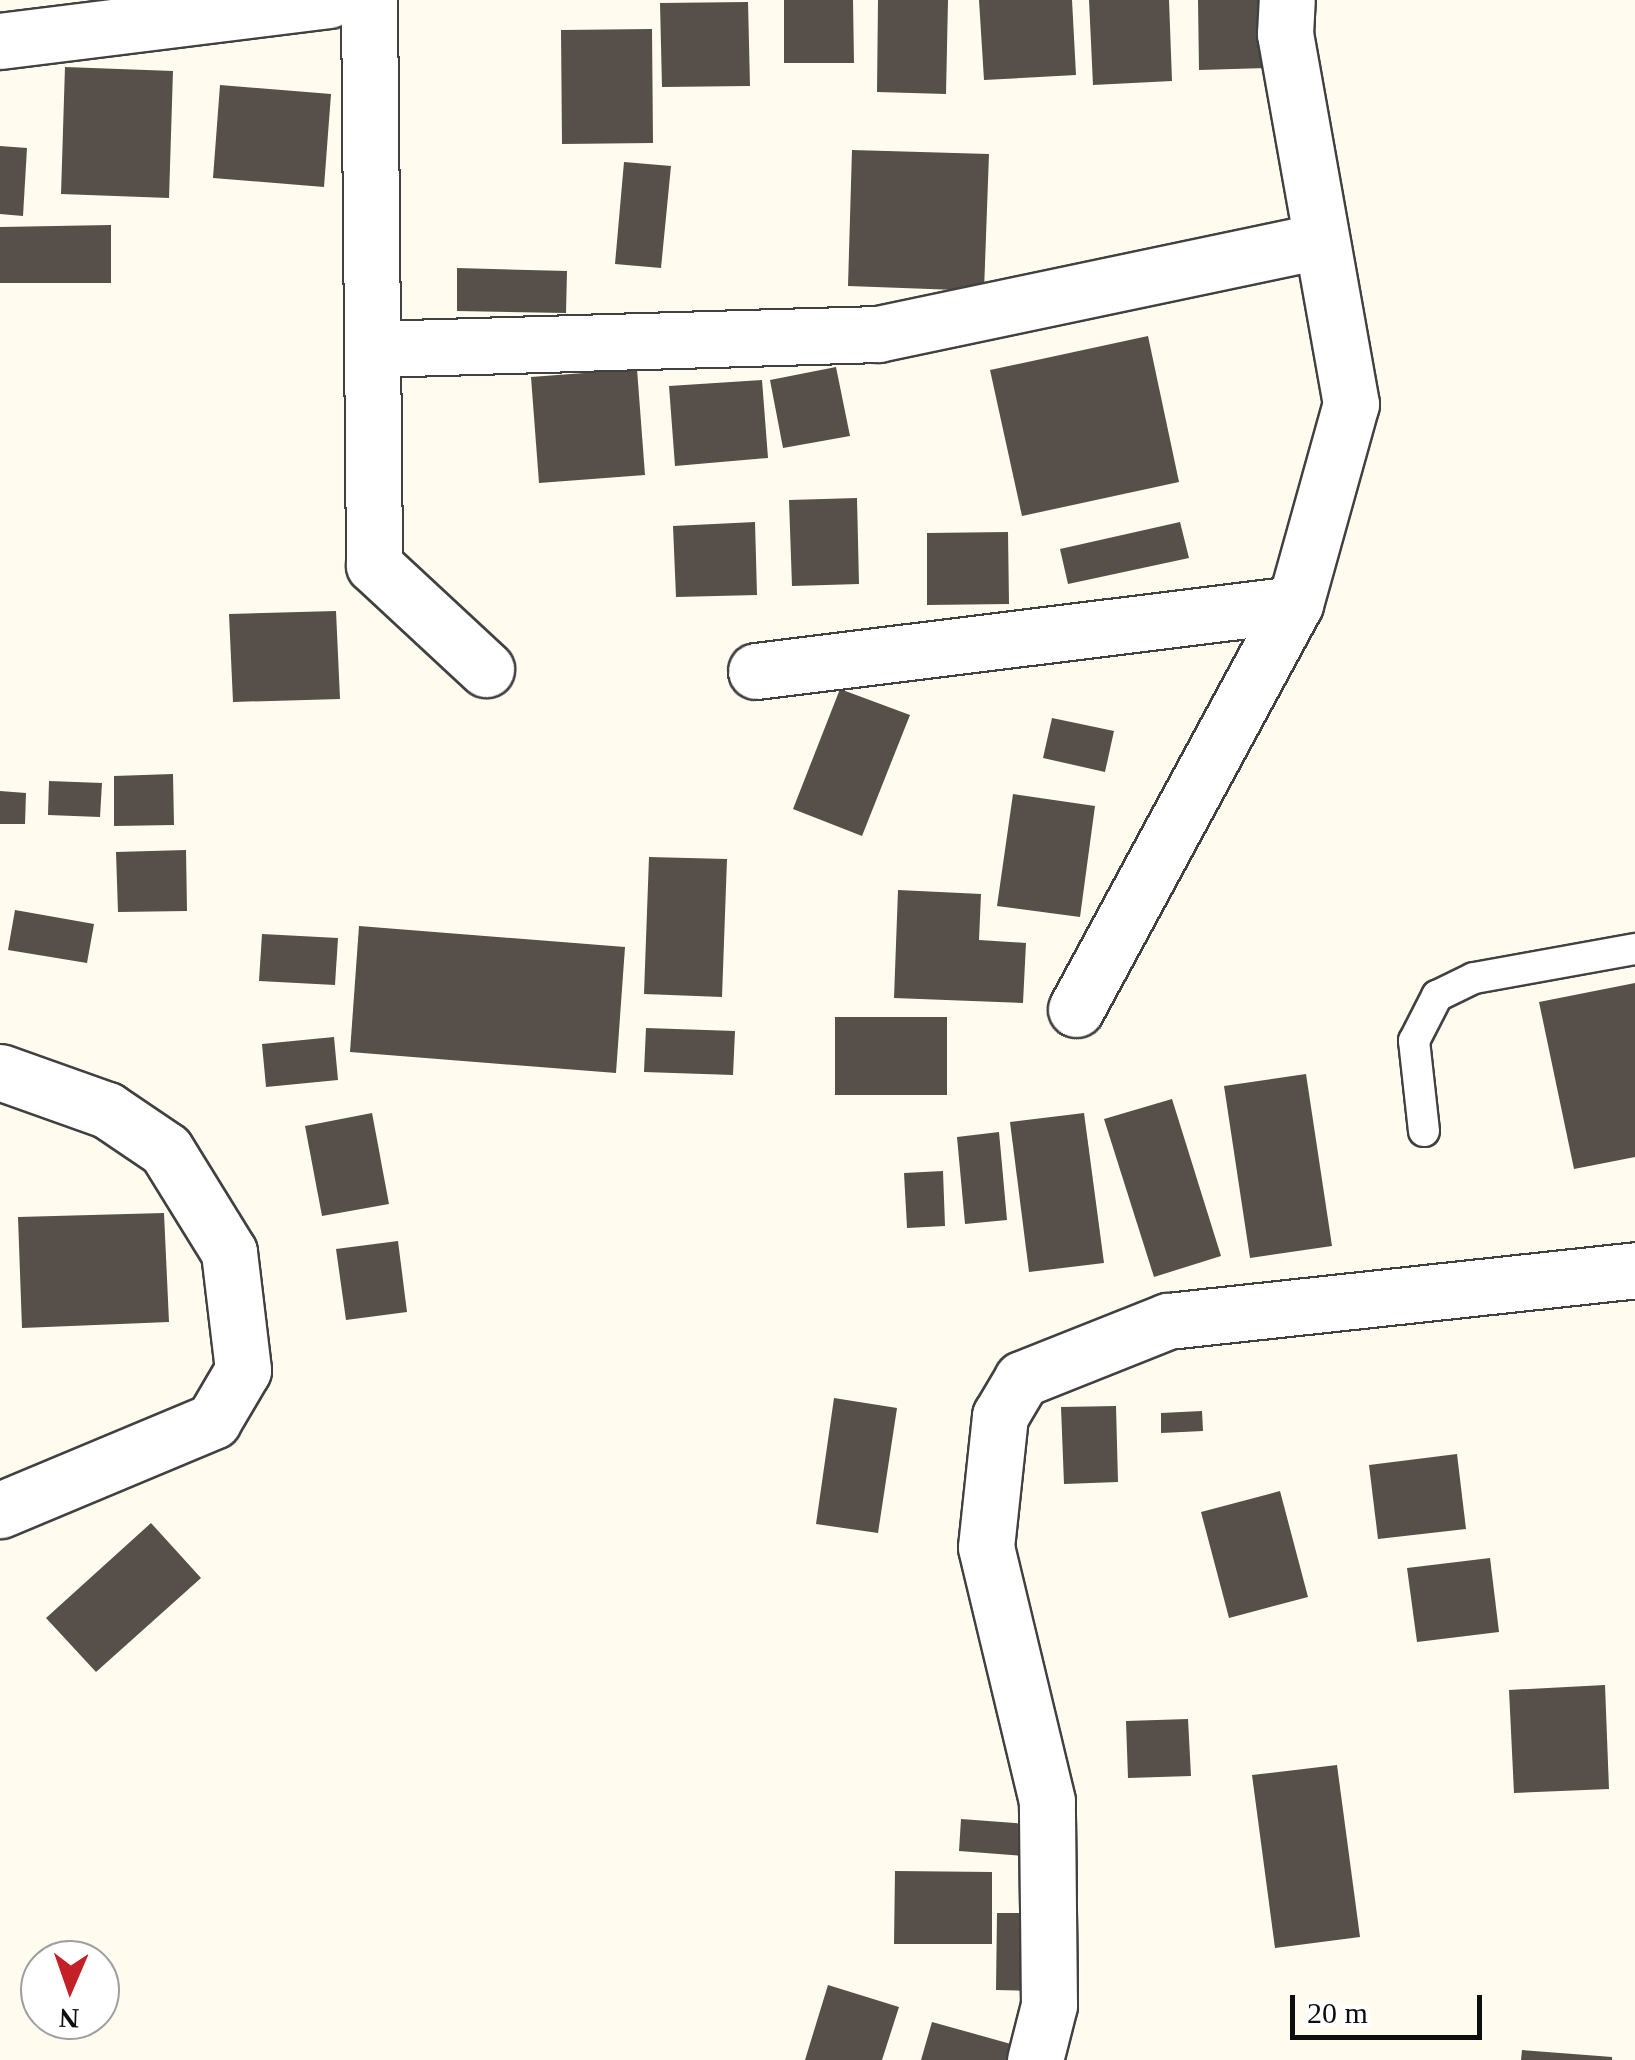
<!DOCTYPE html>
<style>
body{margin:0}
#map{position:relative;width:1635px;height:2060px;overflow:hidden;background:#fffcef;font-family:Georgia,serif}
div>[style]{position:absolute}
.building>*{inset:0;background:#574f4a}
.roads{filter:drop-shadow(2px 0 #414141) drop-shadow(-2px 0 #414141) drop-shadow(0 2px #414141) drop-shadow(0 -2px #414141)}
.service>*{height:30px;margin:-15px;padding:0 15px;transform-origin:15px;border-radius:15px;background:#fff}
.minor>*{height:55px;margin:-27.5px;padding:0 27.5px;transform-origin:27.5px;border-radius:27.5px;background:#fff}
span{translate:-50% -50%;white-space:nowrap;text-align:center;line-height:1.15;-webkit-text-stroke:10px #fff;paint-order:stroke}
.north{position:absolute;left:20px;top:1940px;width:100px;height:100px;box-sizing:border-box;background:#fff;border:2px solid #9f9f9f;border-radius:50%;rotate:182deg;font-size:28px;font-weight:700;line-height:40px;text-align:center;color:#0e0e0e}
.north::after{content:'';display:block;margin:auto;width:35px;height:45px;background:#c42028;clip-path:polygon(50% 0,100% 100%,50% 72%,0 100%)}
.scale{position:absolute;left:1290px;top:1995px;width:192px;height:45px;box-sizing:border-box;border:5px solid #0e0e0e;border-top:0;padding-left:12px;font-size:30px;line-height:35px;white-space:nowrap;color:#0e0e0e;-webkit-text-stroke:8px #fff;paint-order:stroke}
</style>
<div id="map">
<div class="building">
<i style="clip-path:polygon(784px 0,853px 0,854px 63px,784px 63px)"></i>
<i style="clip-path:polygon(878px 0,948px 0,946px 94px,877px 92px)"></i>
<i style="clip-path:polygon(979px 0,1072px 0,1076px 75px,984px 80px)"></i>
<i style="clip-path:polygon(1089px 0,1169px 0,1172px 81px,1093px 85px)"></i>
<i style="clip-path:polygon(1198px 0,1266px 0,1267px 68px,1199px 70px)"></i>
<i style="clip-path:polygon(748px 2px,750px 86px,662px 87px,660px 3px)"></i>
<i style="clip-path:polygon(652px 29px,653px 143px,562px 144px,561px 30px)"></i>
<i style="clip-path:polygon(65px 67px,173px 71px,169px 198px,61px 194px)"></i>
<i style="clip-path:polygon(220px 85px,331px 94px,324px 187px,213px 178px)"></i>
<i style="clip-path:polygon(0 146px,27px 148px,23px 216px,0 214px)"></i>
<i style="clip-path:polygon(852px 150px,989px 154px,984px 291px,848px 286px)"></i>
<i style="clip-path:polygon(624px 162px,671px 166px,661px 268px,615px 264px)"></i>
<i style="clip-path:polygon(111px 225px,111px 283px,0 283px,0 227px)"></i>
<i style="clip-path:polygon(457px 268px,567px 271px,566px 313px,457px 311px)"></i>
<i style="clip-path:polygon(1148px 336px,1179px 482px,1022px 516px,990px 370px)"></i>
<i style="clip-path:polygon(836px 367px,850px 436px,783px 448px,770px 380px)"></i>
<i style="clip-path:polygon(637px 369px,645px 475px,539px 483px,531px 377px)"></i>
<i style="clip-path:polygon(762px 380px,768px 458px,675px 466px,669px 386px)"></i>
<i style="clip-path:polygon(857px 498px,859px 584px,792px 586px,789px 500px)"></i>
<i style="clip-path:polygon(755px 522px,757px 595px,676px 597px,673px 526px)"></i>
<i style="clip-path:polygon(1180px 522px,1189px 558px,1068px 584px,1060px 549px)"></i>
<i style="clip-path:polygon(1008px 532px,1009px 604px,927px 605px,927px 533px)"></i>
<i style="clip-path:polygon(336px 611px,340px 699px,233px 702px,229px 614px)"></i>
<i style="clip-path:polygon(840px 689px,910px 715px,862px 836px,793px 809px)"></i>
<i style="clip-path:polygon(1052px 718px,1114px 731px,1105px 772px,1043px 758px)"></i>
<i style="clip-path:polygon(173px 774px,174px 825px,114px 826px,114px 776px)"></i>
<i style="clip-path:polygon(49px 781px,102px 783px,100px 817px,48px 815px)"></i>
<i style="clip-path:polygon(0 791px,26px 793px,25px 824px,0 824px)"></i>
<i style="clip-path:polygon(1013px 794px,1095px 806px,1080px 917px,997px 906px)"></i>
<i style="clip-path:polygon(186px 850px,187px 911px,118px 912px,116px 852px)"></i>
<i style="clip-path:polygon(649px 857px,727px 859px,722px 997px,644px 994px)"></i>
<i style="clip-path:polygon(898px 890px,981px 894px,979px 940px,1026px 943px,1023px 1003px,894px 998px)"></i>
<i style="clip-path:polygon(15px 910px,94px 924px,87px 963px,8px 950px)"></i>
<i style="clip-path:polygon(359px 926px,625px 947px,616px 1073px,350px 1052px)"></i>
<i style="clip-path:polygon(262px 934px,338px 938px,335px 985px,259px 981px)"></i>
<i style="clip-path:polygon(1635px 983px,1635px 1157px,1574px 1169px,1539px 1002px)"></i>
<i style="clip-path:polygon(835px 1017px,947px 1017px,947px 1095px,835px 1095px)"></i>
<i style="clip-path:polygon(646px 1028px,735px 1031px,733px 1075px,644px 1072px)"></i>
<i style="clip-path:polygon(334px 1037px,338px 1080px,266px 1087px,262px 1044px)"></i>
<i style="clip-path:polygon(1306px 1074px,1332px 1246px,1250px 1258px,1224px 1086px)"></i>
<i style="clip-path:polygon(1172px 1099px,1221px 1256px,1154px 1277px,1104px 1119px)"></i>
<i style="clip-path:polygon(372px 1113px,389px 1204px,322px 1216px,305px 1126px)"></i>
<i style="clip-path:polygon(1084px 1113px,1104px 1263px,1029px 1272px,1010px 1122px)"></i>
<i style="clip-path:polygon(999px 1132px,1007px 1220px,965px 1224px,957px 1137px)"></i>
<i style="clip-path:polygon(943px 1171px,945px 1226px,907px 1228px,904px 1173px)"></i>
<i style="clip-path:polygon(164px 1213px,169px 1322px,22px 1328px,18px 1217px)"></i>
<i style="clip-path:polygon(398px 1241px,407px 1312px,346px 1320px,336px 1249px)"></i>
<i style="clip-path:polygon(834px 1398px,897px 1408px,878px 1533px,816px 1524px)"></i>
<i style="clip-path:polygon(1116px 1406px,1118px 1482px,1064px 1484px,1061px 1407px)"></i>
<i style="clip-path:polygon(1202px 1411px,1203px 1431px,1161px 1433px,1161px 1413px)"></i>
<i style="clip-path:polygon(1457px 1454px,1466px 1529px,1378px 1539px,1369px 1465px)"></i>
<i style="clip-path:polygon(1280px 1491px,1308px 1597px,1229px 1618px,1201px 1512px)"></i>
<i style="clip-path:polygon(151px 1523px,201px 1578px,96px 1672px,46px 1618px)"></i>
<i style="clip-path:polygon(1490px 1558px,1499px 1632px,1417px 1642px,1407px 1568px)"></i>
<i style="clip-path:polygon(1605px 1685px,1609px 1789px,1514px 1793px,1509px 1690px)"></i>
<i style="clip-path:polygon(1188px 1719px,1191px 1776px,1128px 1778px,1126px 1721px)"></i>
<i style="clip-path:polygon(1337px 1765px,1360px 1937px,1275px 1948px,1252px 1775px)"></i>
<i style="clip-path:polygon(961px 1819px,1027px 1824px,1024px 1856px,959px 1851px)"></i>
<i style="clip-path:polygon(895px 1871px,992px 1872px,992px 1944px,894px 1944px)"></i>
<i style="clip-path:polygon(997px 1913px,1033px 1913px,1033px 1991px,996px 1990px)"></i>
<i style="clip-path:polygon(828px 1985px,899px 2007px,882px 2060px,805px 2060px)"></i>
<i style="clip-path:polygon(932px 2022px,1022px 2047px,1018px 2060px,921px 2060px)"></i>
<i style="clip-path:polygon(1522px 2050px,1612px 2057px,1612px 2060px,1521px 2060px)"></i>
</div>
<div class="roads">
<div class="service">
<i style="left:1424px;top:1131px;width:91px;rotate:-96.3deg"></i>
<i style="left:1414px;top:1041px;width:51px;rotate:-62.9deg"></i>
<i style="left:1437px;top:996px;width:41px;rotate:-25.9deg"></i>
<i style="left:1474px;top:978px;width:164px;rotate:-10.2deg"></i>
</div>
<div class="minor">
<i style="left:369px;top:0;width:565px;rotate:89.49deg"></i>
<i style="left:374px;top:565px;width:153px;rotate:42.9deg"></i>
<i style="left:0;top:41px;width:331px;rotate:-7.1deg"></i>
<i style="left:374px;top:349px;width:504px;rotate:-1.7deg"></i>
<i style="left:878px;top:334px;width:450px;rotate:-11.9deg"></i>
<i style="left:756px;top:671px;width:543px;rotate:-7.09deg"></i>
<i style="left:1076px;top:1009px;width:460px;rotate:-61.6deg"></i>
<i style="left:1295px;top:604px;width:208px;rotate:-74.4deg"></i>
<i style="left:1351px;top:404px;width:376px;rotate:-100.1deg"></i>
<i style="left:1285px;top:34px;width:34px;rotate:-87deg"></i>
<i style="left:0;top:1072px;width:114px;rotate:19.6deg"></i>
<i style="left:107px;top:1110px;width:71px;rotate:34.1deg"></i>
<i style="left:166px;top:1150px;width:120px;rotate:58.3deg"></i>
<i style="left:229px;top:1252px;width:119px;rotate:83.2deg"></i>
<i style="left:243px;top:1370px;width:59px;rotate:120.5deg"></i>
<i style="left:213px;top:1421px;width:231px;rotate:157.3deg"></i>
<i style="left:1035px;top:2060px;width:57px;rotate:-75.7deg"></i>
<i style="left:1049px;top:2005px;width:204px;rotate:-90.6deg"></i>
<i style="left:1047px;top:1801px;width:261px;rotate:-103.5deg"></i>
<i style="left:986px;top:1547px;width:132px;rotate:-83.9deg"></i>
<i style="left:1000px;top:1416px;width:43px;rotate:-59.3deg"></i>
<i style="left:1022px;top:1379px;width:157px;rotate:-21.7deg"></i>
<i style="left:1168px;top:1321px;width:470px;rotate:-6.2deg"></i>
</div>
</div>
<div class="north">N</div>
<div class="scale">20 m</div>
</div>
